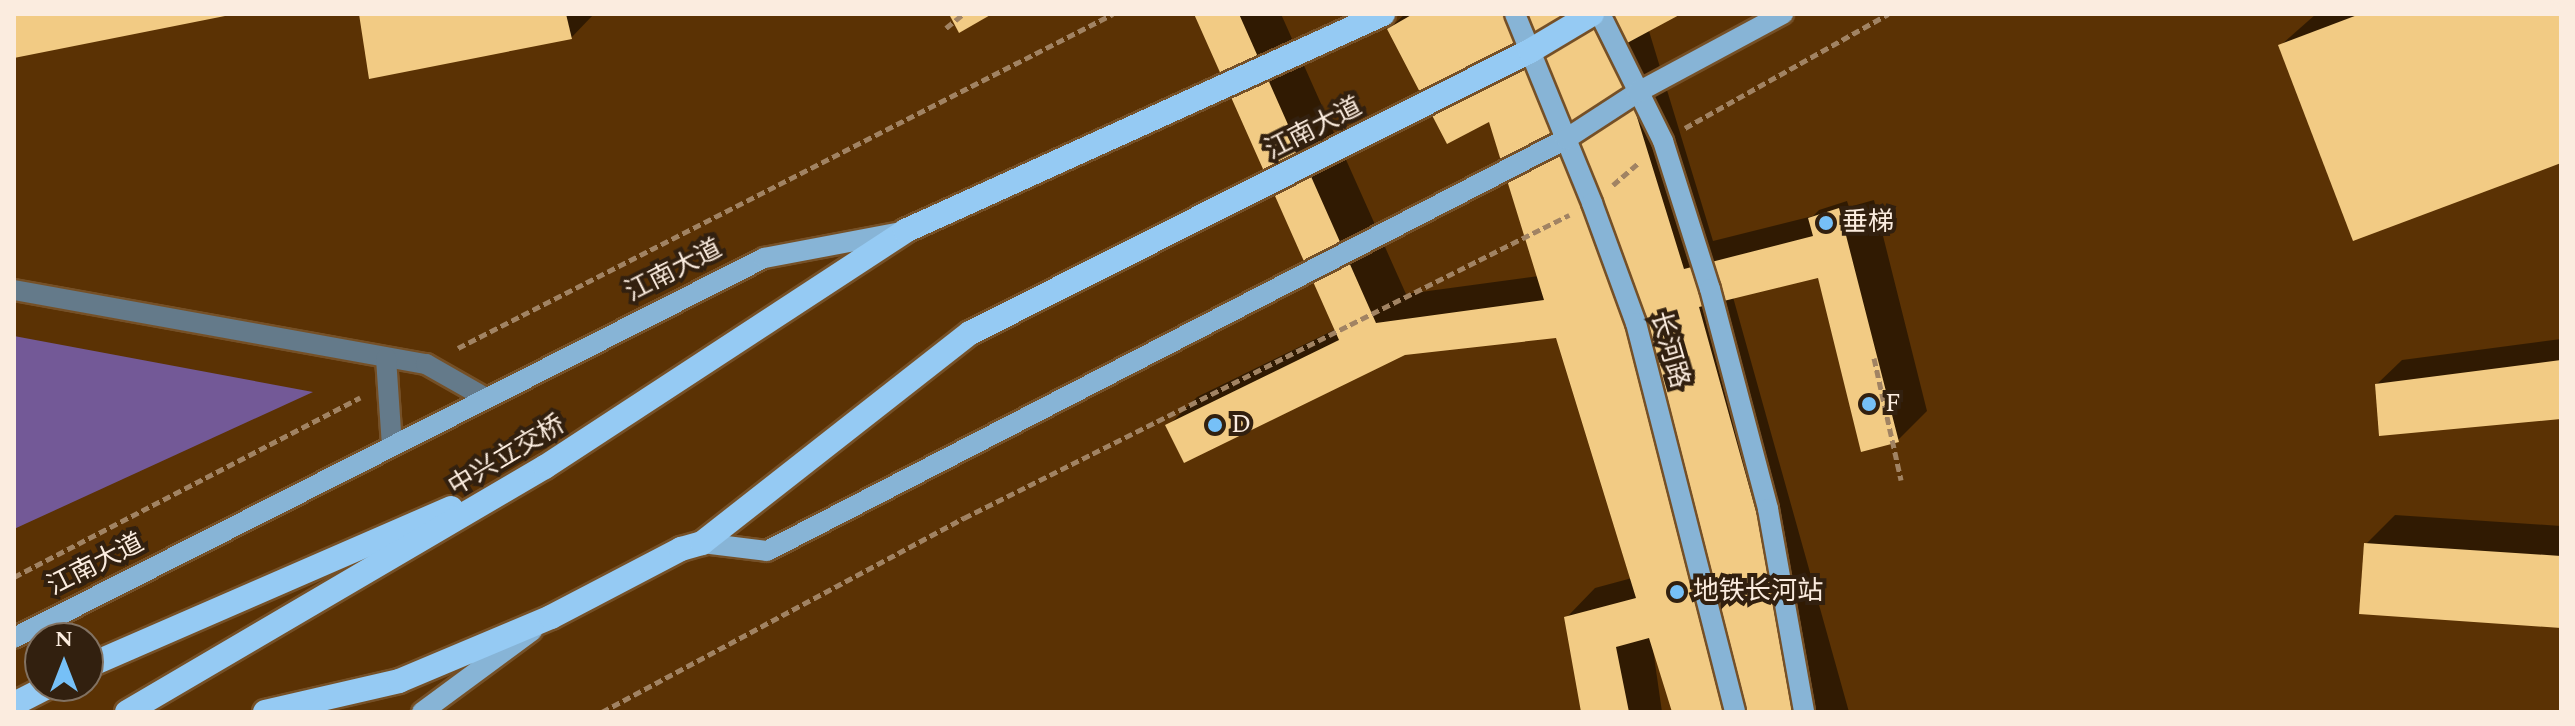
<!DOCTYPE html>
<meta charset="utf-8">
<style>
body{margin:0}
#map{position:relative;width:2575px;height:726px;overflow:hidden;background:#5b3204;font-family:Spectral,"Noto Sans SC",serif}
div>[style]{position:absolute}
.green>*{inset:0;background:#735997}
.shadow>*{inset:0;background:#0007}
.building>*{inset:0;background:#f2cb84}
.path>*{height:5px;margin-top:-2.5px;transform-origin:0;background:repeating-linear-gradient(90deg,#a18363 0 8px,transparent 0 12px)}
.roads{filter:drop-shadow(2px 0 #755027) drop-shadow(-2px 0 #755027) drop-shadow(0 2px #755027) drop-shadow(0 -2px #755027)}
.minor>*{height:20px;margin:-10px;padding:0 10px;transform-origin:10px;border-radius:10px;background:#647a8a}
.major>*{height:20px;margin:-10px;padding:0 10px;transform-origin:10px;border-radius:10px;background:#87b4d6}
.highway>*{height:24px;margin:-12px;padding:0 12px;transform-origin:12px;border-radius:12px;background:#95caf3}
.dots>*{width:22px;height:22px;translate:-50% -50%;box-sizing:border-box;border:4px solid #32200f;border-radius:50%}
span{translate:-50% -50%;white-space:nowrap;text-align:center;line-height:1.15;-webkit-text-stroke:8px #32200f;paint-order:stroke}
.street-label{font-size:26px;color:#fbecdf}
.poi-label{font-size:26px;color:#fbecdf}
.left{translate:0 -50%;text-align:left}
.frame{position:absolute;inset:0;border:16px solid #fbecdf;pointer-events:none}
.north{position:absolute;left:24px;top:622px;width:80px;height:80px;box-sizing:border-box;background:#32200f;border:2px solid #827262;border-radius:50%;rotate:0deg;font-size:22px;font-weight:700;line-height:32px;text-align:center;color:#fbecdf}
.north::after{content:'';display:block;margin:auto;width:28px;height:36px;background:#76c0f7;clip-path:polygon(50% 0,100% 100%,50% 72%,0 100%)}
</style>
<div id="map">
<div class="green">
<i style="clip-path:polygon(14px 336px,313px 392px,14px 529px)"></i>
</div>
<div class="shadow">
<i style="clip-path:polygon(361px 14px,594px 14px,571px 38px)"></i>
<i style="clip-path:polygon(1196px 14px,1281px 14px,1406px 294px,1539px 276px,1490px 119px,1389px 29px,1405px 14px,1677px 14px,1649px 31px,1713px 241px,1813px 216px,1819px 210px,1847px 201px,1849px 207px,1874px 200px,1927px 411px,1898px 440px,1819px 276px,1733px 297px,1849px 712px,1674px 712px,1652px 642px,1662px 712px,1582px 712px,1566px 618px,1595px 588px,1632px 578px,1557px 336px,1404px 353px,1168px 426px,1197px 397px,1336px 329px)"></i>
<i style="clip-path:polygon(2316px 14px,2561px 14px,2561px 161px,2281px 45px)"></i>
<i style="clip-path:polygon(2561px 339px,2561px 417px,2377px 384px,2402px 360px)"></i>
<i style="clip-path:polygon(2395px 515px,2561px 526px,2561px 625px,2366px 544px)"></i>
</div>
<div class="building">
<i style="clip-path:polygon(14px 14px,230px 14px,230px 15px,14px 58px)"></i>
<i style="clip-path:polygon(359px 14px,566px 14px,572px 39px,369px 79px)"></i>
<i style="clip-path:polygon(949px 14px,992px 14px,959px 33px)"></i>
<i style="clip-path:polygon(1194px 14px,1239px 14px,1376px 323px,1544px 300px,1489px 122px,1447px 144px,1387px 29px,1413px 14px,1681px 14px,1616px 49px,1684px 269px,1813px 236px,1808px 218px,1839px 208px,1899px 442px,1861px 452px,1818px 278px,1699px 307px,1812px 712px,1672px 712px,1649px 638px,1616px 647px,1629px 712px,1581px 712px,1564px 617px,1636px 598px,1556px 338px,1405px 355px,1184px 463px,1165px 425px,1339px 340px)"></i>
<i style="clip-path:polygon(2360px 14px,2561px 14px,2561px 163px,2353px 241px,2278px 45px)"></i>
<i style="clip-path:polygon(2561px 360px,2561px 419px,2379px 436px,2375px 384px)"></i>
<i style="clip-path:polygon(2364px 543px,2561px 556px,2561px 628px,2359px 614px)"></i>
</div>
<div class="path">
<i style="left:946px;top:28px;width:22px;rotate:-39deg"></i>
<i style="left:1685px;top:128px;width:233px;rotate:-29.3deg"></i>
<i style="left:1613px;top:185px;width:35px;rotate:-41deg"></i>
<i style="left:458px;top:348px;width:735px;rotate:-27.02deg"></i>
<i style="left:1874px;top:358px;width:125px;rotate:77.5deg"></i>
<i style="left:14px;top:577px;width:390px;rotate:-27.4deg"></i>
<i style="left:602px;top:712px;width:411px;rotate:-28.2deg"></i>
<i style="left:964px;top:518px;width:677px;rotate:-26.6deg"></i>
</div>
<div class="roads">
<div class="minor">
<i style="left:14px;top:290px;width:419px;rotate:10.2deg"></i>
<i style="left:426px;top:364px;width:67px;rotate:29.6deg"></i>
<i style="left:386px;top:358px;width:87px;rotate:86.1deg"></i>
</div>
<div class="major">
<i style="left:1515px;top:14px;width:204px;rotate:67.8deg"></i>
<i style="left:1592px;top:203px;width:128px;rotate:69.9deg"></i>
<i style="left:1636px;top:323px;width:401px;rotate:75.7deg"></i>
<i style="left:1600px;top:14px;width:142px;rotate:63.6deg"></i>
<i style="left:1663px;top:141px;width:155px;rotate:72.4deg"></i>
<i style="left:1710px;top:289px;width:228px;rotate:75.2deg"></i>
<i style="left:1768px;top:509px;width:206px;rotate:79.9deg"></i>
<i style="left:702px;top:543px;width:65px;rotate:7deg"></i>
<i style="left:767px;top:551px;width:899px;rotate:-27.28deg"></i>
<i style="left:1566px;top:139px;width:86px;rotate:-33.1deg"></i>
<i style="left:1638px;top:92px;width:165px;rotate:-28.3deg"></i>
<i style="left:14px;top:638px;width:841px;rotate:-26.87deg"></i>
<i style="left:764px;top:258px;width:139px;rotate:-10.7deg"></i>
<i style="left:422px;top:712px;width:137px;rotate:-36.4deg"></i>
</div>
<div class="highway">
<i style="left:88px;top:666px;width:396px;rotate:-23.5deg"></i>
<i style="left:14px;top:704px;width:39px;rotate:-27deg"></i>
<i style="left:127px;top:712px;width:485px;rotate:-30.4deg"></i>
<i style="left:545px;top:467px;width:430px;rotate:-33.2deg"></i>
<i style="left:905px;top:231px;width:525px;rotate:-24.42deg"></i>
<i style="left:265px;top:712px;width:138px;rotate:-13deg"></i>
<i style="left:399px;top:681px;width:165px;rotate:-22.8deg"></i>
<i style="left:551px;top:617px;width:147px;rotate:-27.6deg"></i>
<i style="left:681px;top:549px;width:22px;rotate:-16deg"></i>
<i style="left:702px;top:543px;width:340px;rotate:-38.1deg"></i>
<i style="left:970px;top:333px;width:627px;rotate:-26.73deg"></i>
<i style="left:1530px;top:51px;width:72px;rotate:-30.8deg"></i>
</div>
</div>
<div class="dots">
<i style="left:1826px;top:223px;background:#76c0f7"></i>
<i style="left:1869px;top:404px;background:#76c0f7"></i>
<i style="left:1215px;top:425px;background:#76c0f7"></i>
<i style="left:1677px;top:592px;background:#76c0f7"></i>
</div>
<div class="street-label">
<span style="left:1314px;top:129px;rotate:-27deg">江南大道</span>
<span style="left:674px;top:271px;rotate:-27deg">江南大道</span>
<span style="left:1669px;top:350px;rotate:74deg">长河路</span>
<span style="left:507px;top:456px;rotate:-31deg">中兴立交桥</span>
<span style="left:96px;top:565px;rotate:-27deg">江南大道</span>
</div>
<div class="poi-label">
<span class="left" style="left:1842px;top:223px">垂梯</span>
<span class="left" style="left:1885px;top:404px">F</span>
<span class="left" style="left:1231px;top:425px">D</span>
<span class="left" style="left:1693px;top:592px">地铁长河站</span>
</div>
<div class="frame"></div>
<div class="north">N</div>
</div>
